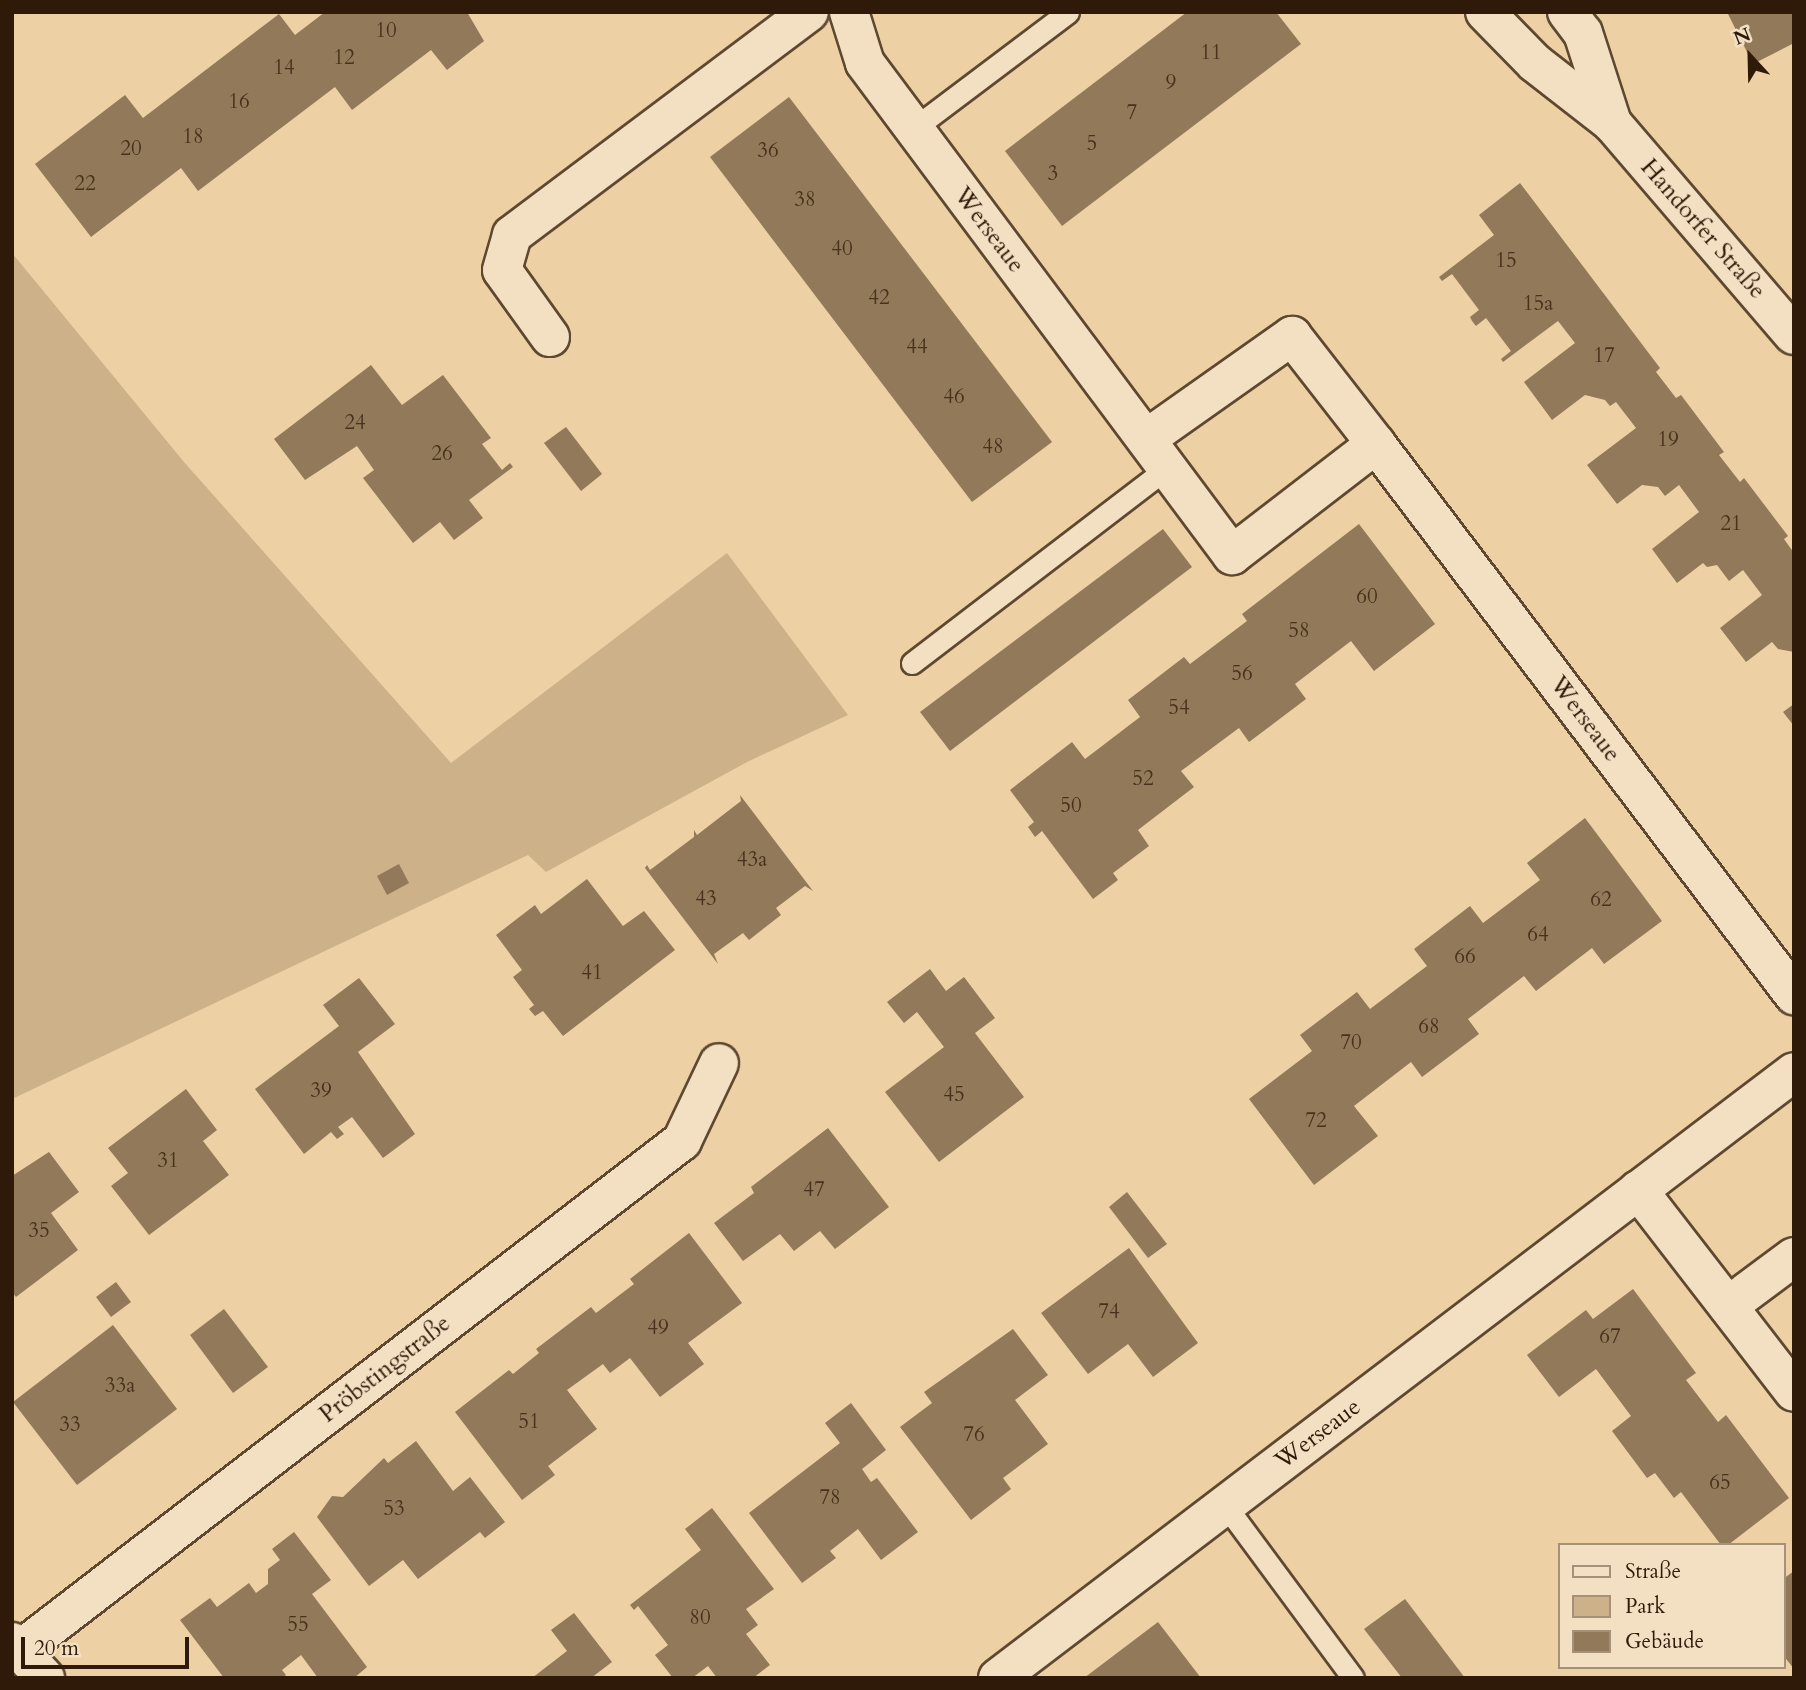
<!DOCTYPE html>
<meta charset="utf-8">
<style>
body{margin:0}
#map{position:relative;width:1806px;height:1690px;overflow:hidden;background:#edd0a3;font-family:Cardo,serif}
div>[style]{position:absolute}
.green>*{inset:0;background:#cdb189}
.building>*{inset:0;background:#927959}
.roads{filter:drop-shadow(2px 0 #5e4830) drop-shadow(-2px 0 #5e4830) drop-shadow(0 2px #5e4830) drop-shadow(0 -2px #5e4830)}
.service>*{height:21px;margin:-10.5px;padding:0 10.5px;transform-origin:10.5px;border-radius:10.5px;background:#f3e0c3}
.minor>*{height:38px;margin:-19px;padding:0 19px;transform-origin:19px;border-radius:19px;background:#f3e0c3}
.tertiary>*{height:38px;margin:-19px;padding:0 19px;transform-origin:19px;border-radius:19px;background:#f3e0c3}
span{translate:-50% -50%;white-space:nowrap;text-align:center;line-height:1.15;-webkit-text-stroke:6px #f3e0c3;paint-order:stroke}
.number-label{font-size:21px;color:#48321d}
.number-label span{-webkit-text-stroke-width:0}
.street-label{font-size:24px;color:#2f1a09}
.frame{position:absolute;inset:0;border:14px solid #2f1a09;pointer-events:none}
.legend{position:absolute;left:1558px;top:1543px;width:228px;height:126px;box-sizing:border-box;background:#f3e0c3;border:2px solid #a59179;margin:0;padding:9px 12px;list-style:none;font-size:21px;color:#2f1a09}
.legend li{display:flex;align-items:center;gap:14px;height:35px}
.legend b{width:35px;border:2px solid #a59179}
.north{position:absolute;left:1715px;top:21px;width:70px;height:70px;-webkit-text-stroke:5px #f3e0c3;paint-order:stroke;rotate:338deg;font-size:19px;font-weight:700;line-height:28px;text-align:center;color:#2f1a09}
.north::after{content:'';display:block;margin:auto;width:24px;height:32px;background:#2f1a09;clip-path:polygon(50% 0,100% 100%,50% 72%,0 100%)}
.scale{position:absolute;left:21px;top:1637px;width:168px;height:32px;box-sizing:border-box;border:4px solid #2f1a09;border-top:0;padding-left:9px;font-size:21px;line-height:24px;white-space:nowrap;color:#2f1a09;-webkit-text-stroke:5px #f3e0c3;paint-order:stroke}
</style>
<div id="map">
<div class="green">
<i style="clip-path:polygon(12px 253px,184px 462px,451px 763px,727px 553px,848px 715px,747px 762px,546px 872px,528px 855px,12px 1099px)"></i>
</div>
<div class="building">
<i style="clip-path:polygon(325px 12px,467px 12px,484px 41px,447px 70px,431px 50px,352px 110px,335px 87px,198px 191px,181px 168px,91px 237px,35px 164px,125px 95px,143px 118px,279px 14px,295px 35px)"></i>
<i style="clip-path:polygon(1187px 12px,1276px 12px,1301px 44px,1062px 226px,1005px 151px)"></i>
<i style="clip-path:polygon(1727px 12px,1794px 12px,1794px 43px,1753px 64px)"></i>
<i style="clip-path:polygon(789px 97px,1052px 442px,972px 502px,710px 157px)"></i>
<i style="clip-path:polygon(1520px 183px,1660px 368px,1656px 372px,1676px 398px,1681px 395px,1724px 452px,1719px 455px,1740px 482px,1744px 478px,1788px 536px,1784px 539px,1794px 553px,1794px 652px,1778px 649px,1772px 642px,1746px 662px,1720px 628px,1762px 595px,1743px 570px,1729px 581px,1717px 565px,1707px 567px,1703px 563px,1677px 583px,1652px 549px,1699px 512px,1679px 485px,1665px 496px,1658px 487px,1642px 485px,1617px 504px,1587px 465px,1636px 428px,1616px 402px,1610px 406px,1605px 400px,1585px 395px,1552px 420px,1524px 382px,1575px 343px,1558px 321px,1503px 362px,1501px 359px,1511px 351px,1486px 318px,1476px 326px,1472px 321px,1470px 317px,1479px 310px,1452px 274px,1442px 281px,1439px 277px,1494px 235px,1479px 215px)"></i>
<i style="clip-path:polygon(371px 365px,402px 405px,443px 375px,491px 438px,482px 444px,502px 470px,510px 463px,513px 467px,469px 500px,483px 518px,454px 540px,440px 522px,413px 543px,363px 478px,374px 470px,357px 446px,305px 480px,274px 439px)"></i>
<i style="clip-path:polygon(566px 427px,602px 474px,581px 491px,544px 443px)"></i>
<i style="clip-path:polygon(1359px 524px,1435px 624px,1374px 671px,1351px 641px,1295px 684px,1306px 699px,1249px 742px,1239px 728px,1181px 771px,1194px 787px,1138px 830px,1149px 846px,1113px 873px,1118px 880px,1093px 899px,1042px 831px,1035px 837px,1028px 827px,1034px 822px,1010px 790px,1072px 742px,1085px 759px,1140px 717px,1128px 700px,1184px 657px,1190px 664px,1247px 621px,1242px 614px)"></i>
<i style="clip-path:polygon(1163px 529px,1192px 567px,950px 751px,920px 712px)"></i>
<i style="clip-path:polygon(1794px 704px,1794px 726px,1783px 712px)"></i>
<i style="clip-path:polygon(740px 795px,813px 891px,805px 886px,776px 908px,781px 915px,749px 940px,743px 933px,714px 954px,718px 964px,645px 868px,647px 865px,650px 870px,694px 837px,694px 830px,697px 835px,741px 801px)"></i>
<i style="clip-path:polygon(1585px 818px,1662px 921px,1604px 964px,1592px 948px,1536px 991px,1524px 976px,1468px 1019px,1479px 1034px,1422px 1077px,1411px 1062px,1354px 1106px,1378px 1136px,1314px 1185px,1249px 1099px,1312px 1051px,1300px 1035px,1357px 992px,1370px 1009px,1427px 966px,1414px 949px,1470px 906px,1483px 923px,1540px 880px,1527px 863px)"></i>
<i style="clip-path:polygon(399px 864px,409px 883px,387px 895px,377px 876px)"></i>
<i style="clip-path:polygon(587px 879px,623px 926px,644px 911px,675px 950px,563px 1036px,543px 1011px,535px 1016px,529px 1009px,534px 1005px,513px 977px,522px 970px,496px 935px,535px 905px,541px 914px)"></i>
<i style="clip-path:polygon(930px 969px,946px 991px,964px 977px,995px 1018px,975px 1033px,1024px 1097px,939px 1162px,885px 1092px,944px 1047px,917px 1012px,904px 1023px,887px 1002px)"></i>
<i style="clip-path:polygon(359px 978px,395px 1024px,358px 1052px,415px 1134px,383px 1158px,352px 1117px,338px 1127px,344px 1134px,337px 1139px,331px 1132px,304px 1154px,255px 1089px,339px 1026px,323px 1005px)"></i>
<i style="clip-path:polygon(186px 1089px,217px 1130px,203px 1141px,229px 1175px,149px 1235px,111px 1186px,128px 1173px,108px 1148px)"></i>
<i style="clip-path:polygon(828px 1128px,889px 1207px,835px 1249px,820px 1231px,794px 1251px,780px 1234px,743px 1261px,714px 1223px,754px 1193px,751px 1187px)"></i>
<i style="clip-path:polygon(49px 1152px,79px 1192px,51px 1213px,78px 1250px,16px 1297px,12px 1292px,12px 1176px)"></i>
<i style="clip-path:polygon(1127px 1192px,1167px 1244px,1148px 1258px,1109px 1207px)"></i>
<i style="clip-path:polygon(689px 1233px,742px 1303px,688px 1343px,704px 1364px,660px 1397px,630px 1358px,610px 1373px,603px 1364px,567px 1390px,597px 1429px,548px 1466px,555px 1475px,522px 1500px,455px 1412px,509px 1370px,513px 1374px,539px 1353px,536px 1349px,591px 1307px,596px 1313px,634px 1284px,630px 1279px)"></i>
<i style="clip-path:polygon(1129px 1248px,1198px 1343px,1153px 1377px,1128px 1344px,1088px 1374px,1041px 1313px)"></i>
<i style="clip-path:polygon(116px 1282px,131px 1302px,111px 1317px,96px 1297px)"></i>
<i style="clip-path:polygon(1633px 1289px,1696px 1373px,1686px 1380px,1718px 1422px,1726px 1415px,1789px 1498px,1728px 1545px,1721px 1545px,1681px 1492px,1674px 1498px,1655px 1473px,1647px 1478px,1612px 1431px,1631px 1416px,1596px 1369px,1559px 1397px,1527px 1355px,1586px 1310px,1593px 1319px)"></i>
<i style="clip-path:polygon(224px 1309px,268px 1367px,233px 1393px,190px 1335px)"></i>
<i style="clip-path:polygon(113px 1325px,177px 1409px,77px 1485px,13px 1402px)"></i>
<i style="clip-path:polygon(1013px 1329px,1048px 1375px,1015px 1400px,1048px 1444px,1003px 1478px,1011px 1489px,971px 1520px,900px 1427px,932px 1403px,924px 1392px)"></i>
<i style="clip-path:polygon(851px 1403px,886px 1450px,862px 1469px,871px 1482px,877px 1478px,918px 1532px,881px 1560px,858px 1529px,830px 1551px,836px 1558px,802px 1583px,749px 1513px,840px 1443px,825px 1423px)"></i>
<i style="clip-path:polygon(416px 1441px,453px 1491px,470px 1477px,505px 1522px,485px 1538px,480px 1532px,418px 1579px,403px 1560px,369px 1586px,317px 1517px,332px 1496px,343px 1497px,384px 1458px,388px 1463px)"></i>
<i style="clip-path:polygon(712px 1508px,774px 1589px,746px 1609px,758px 1625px,746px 1634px,770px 1665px,753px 1678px,717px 1678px,708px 1666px,692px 1678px,673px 1678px,655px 1655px,668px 1645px,638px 1606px,634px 1610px,630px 1605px,701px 1550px,685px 1529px)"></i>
<i style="clip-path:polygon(294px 1532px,331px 1580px,312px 1594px,367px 1667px,354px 1678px,318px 1678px,301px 1655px,282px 1670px,286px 1675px,282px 1678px,224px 1678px,180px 1620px,210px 1598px,217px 1607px,249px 1583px,256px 1593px,268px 1584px,268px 1569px,280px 1560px,272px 1549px)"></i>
<i style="clip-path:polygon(1794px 1571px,1794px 1669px,1783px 1655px,1783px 1579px)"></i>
<i style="clip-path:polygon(1405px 1599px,1421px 1620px,1465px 1678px,1402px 1678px,1364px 1629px)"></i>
<i style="clip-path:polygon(574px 1613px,612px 1662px,591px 1678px,532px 1678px,567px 1651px,551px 1630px)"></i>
<i style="clip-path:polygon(1158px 1622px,1201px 1678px,1084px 1678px)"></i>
</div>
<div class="roads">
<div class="service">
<i style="left:913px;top:129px;width:194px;rotate:-37deg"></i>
<i style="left:912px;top:663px;width:321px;rotate:-37.4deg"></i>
<i style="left:1225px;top:1505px;width:215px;rotate:53.5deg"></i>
</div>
<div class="minor">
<i style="left:849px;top:12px;width:53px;rotate:72.6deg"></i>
<i style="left:865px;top:63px;width:614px;rotate:53.28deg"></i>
<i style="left:1232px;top:555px;width:182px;rotate:-37.6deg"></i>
<i style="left:1376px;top:444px;width:692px;rotate:52.82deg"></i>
<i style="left:550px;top:337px;width:82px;rotate:-125.6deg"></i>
<i style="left:502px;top:270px;width:36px;rotate:-74deg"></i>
<i style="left:512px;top:235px;width:371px;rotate:-36.9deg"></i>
<i style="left:1146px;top:439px;width:179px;rotate:-35.2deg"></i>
<i style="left:1292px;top:336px;width:137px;rotate:52.1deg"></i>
<i style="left:1638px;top:1190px;width:255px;rotate:52.3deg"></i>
<i style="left:1728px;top:1306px;width:82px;rotate:-36.6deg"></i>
<i style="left:12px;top:1642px;width:49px;rotate:47.5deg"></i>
<i style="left:20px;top:1650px;width:835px;rotate:-37.56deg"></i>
<i style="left:682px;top:1141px;width:86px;rotate:-64.6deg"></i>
<i style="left:998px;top:1678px;width:1000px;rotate:-37.28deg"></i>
</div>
<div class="tertiary">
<i style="left:1485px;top:12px;width:71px;rotate:45.6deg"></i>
<i style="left:1535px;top:63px;width:98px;rotate:37.9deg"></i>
<i style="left:1612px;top:123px;width:279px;rotate:49.4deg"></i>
<i style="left:1567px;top:12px;width:26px;rotate:53deg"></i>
<i style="left:1583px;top:33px;width:95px;rotate:72.1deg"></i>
</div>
</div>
<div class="number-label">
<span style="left:386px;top:31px">10</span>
<span style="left:1211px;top:53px">11</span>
<span style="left:344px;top:58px">12</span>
<span style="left:284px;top:68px">14</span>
<span style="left:1171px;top:83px">9</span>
<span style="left:239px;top:102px">16</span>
<span style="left:1132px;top:113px">7</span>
<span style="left:193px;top:137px">18</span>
<span style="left:1092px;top:144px">5</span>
<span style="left:131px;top:149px">20</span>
<span style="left:768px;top:151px">36</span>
<span style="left:1053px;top:174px">3</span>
<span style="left:85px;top:184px">22</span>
<span style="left:805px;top:200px">38</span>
<span style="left:842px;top:249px">40</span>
<span style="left:1506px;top:261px">15</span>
<span style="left:879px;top:298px">42</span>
<span style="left:1538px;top:304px">15a</span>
<span style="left:917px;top:347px">44</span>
<span style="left:1604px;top:356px">17</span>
<span style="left:954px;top:397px">46</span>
<span style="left:355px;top:423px">24</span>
<span style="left:1668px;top:440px">19</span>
<span style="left:993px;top:447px">48</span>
<span style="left:442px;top:454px">26</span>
<span style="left:1731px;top:524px">21</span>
<span style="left:1367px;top:597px">60</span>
<span style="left:1299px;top:631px">58</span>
<span style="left:1242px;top:674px">56</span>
<span style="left:1179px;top:708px">54</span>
<span style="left:1143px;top:779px">52</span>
<span style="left:1071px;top:806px">50</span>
<span style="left:752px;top:860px">43a</span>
<span style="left:706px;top:899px">43</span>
<span style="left:1601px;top:900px">62</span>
<span style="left:1538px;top:935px">64</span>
<span style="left:1465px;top:957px">66</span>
<span style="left:592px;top:973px">41</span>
<span style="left:1429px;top:1027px">68</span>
<span style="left:1351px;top:1043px">70</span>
<span style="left:321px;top:1091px">39</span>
<span style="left:954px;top:1095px">45</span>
<span style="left:1316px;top:1121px">72</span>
<span style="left:168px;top:1161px">31</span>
<span style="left:814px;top:1190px">47</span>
<span style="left:39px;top:1231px">35</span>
<span style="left:1109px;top:1312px">74</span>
<span style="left:658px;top:1328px">49</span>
<span style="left:1610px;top:1337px">67</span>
<span style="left:120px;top:1386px">33a</span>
<span style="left:529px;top:1422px">51</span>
<span style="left:70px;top:1425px">33</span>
<span style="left:974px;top:1435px">76</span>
<span style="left:1720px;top:1483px">65</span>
<span style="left:830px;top:1498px">78</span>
<span style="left:394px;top:1509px">53</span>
<span style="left:700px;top:1618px">80</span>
<span style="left:298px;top:1625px">55</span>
</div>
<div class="street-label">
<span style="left:1703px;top:229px;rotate:49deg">Handorfer Straße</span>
<span style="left:989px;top:230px;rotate:53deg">Werseaue</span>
<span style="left:1585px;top:719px;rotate:53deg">Werseaue</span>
<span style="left:385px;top:1369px;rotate:-38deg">Pröbstingstraße</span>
<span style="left:1318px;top:1434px;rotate:-37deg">Werseaue</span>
</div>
<div class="frame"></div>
<ul class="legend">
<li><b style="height:9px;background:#f3e0c3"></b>Straße</li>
<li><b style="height:19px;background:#cdb189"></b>Park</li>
<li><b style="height:19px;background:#927959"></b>Gebäude</li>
</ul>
<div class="north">N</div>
<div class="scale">20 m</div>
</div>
